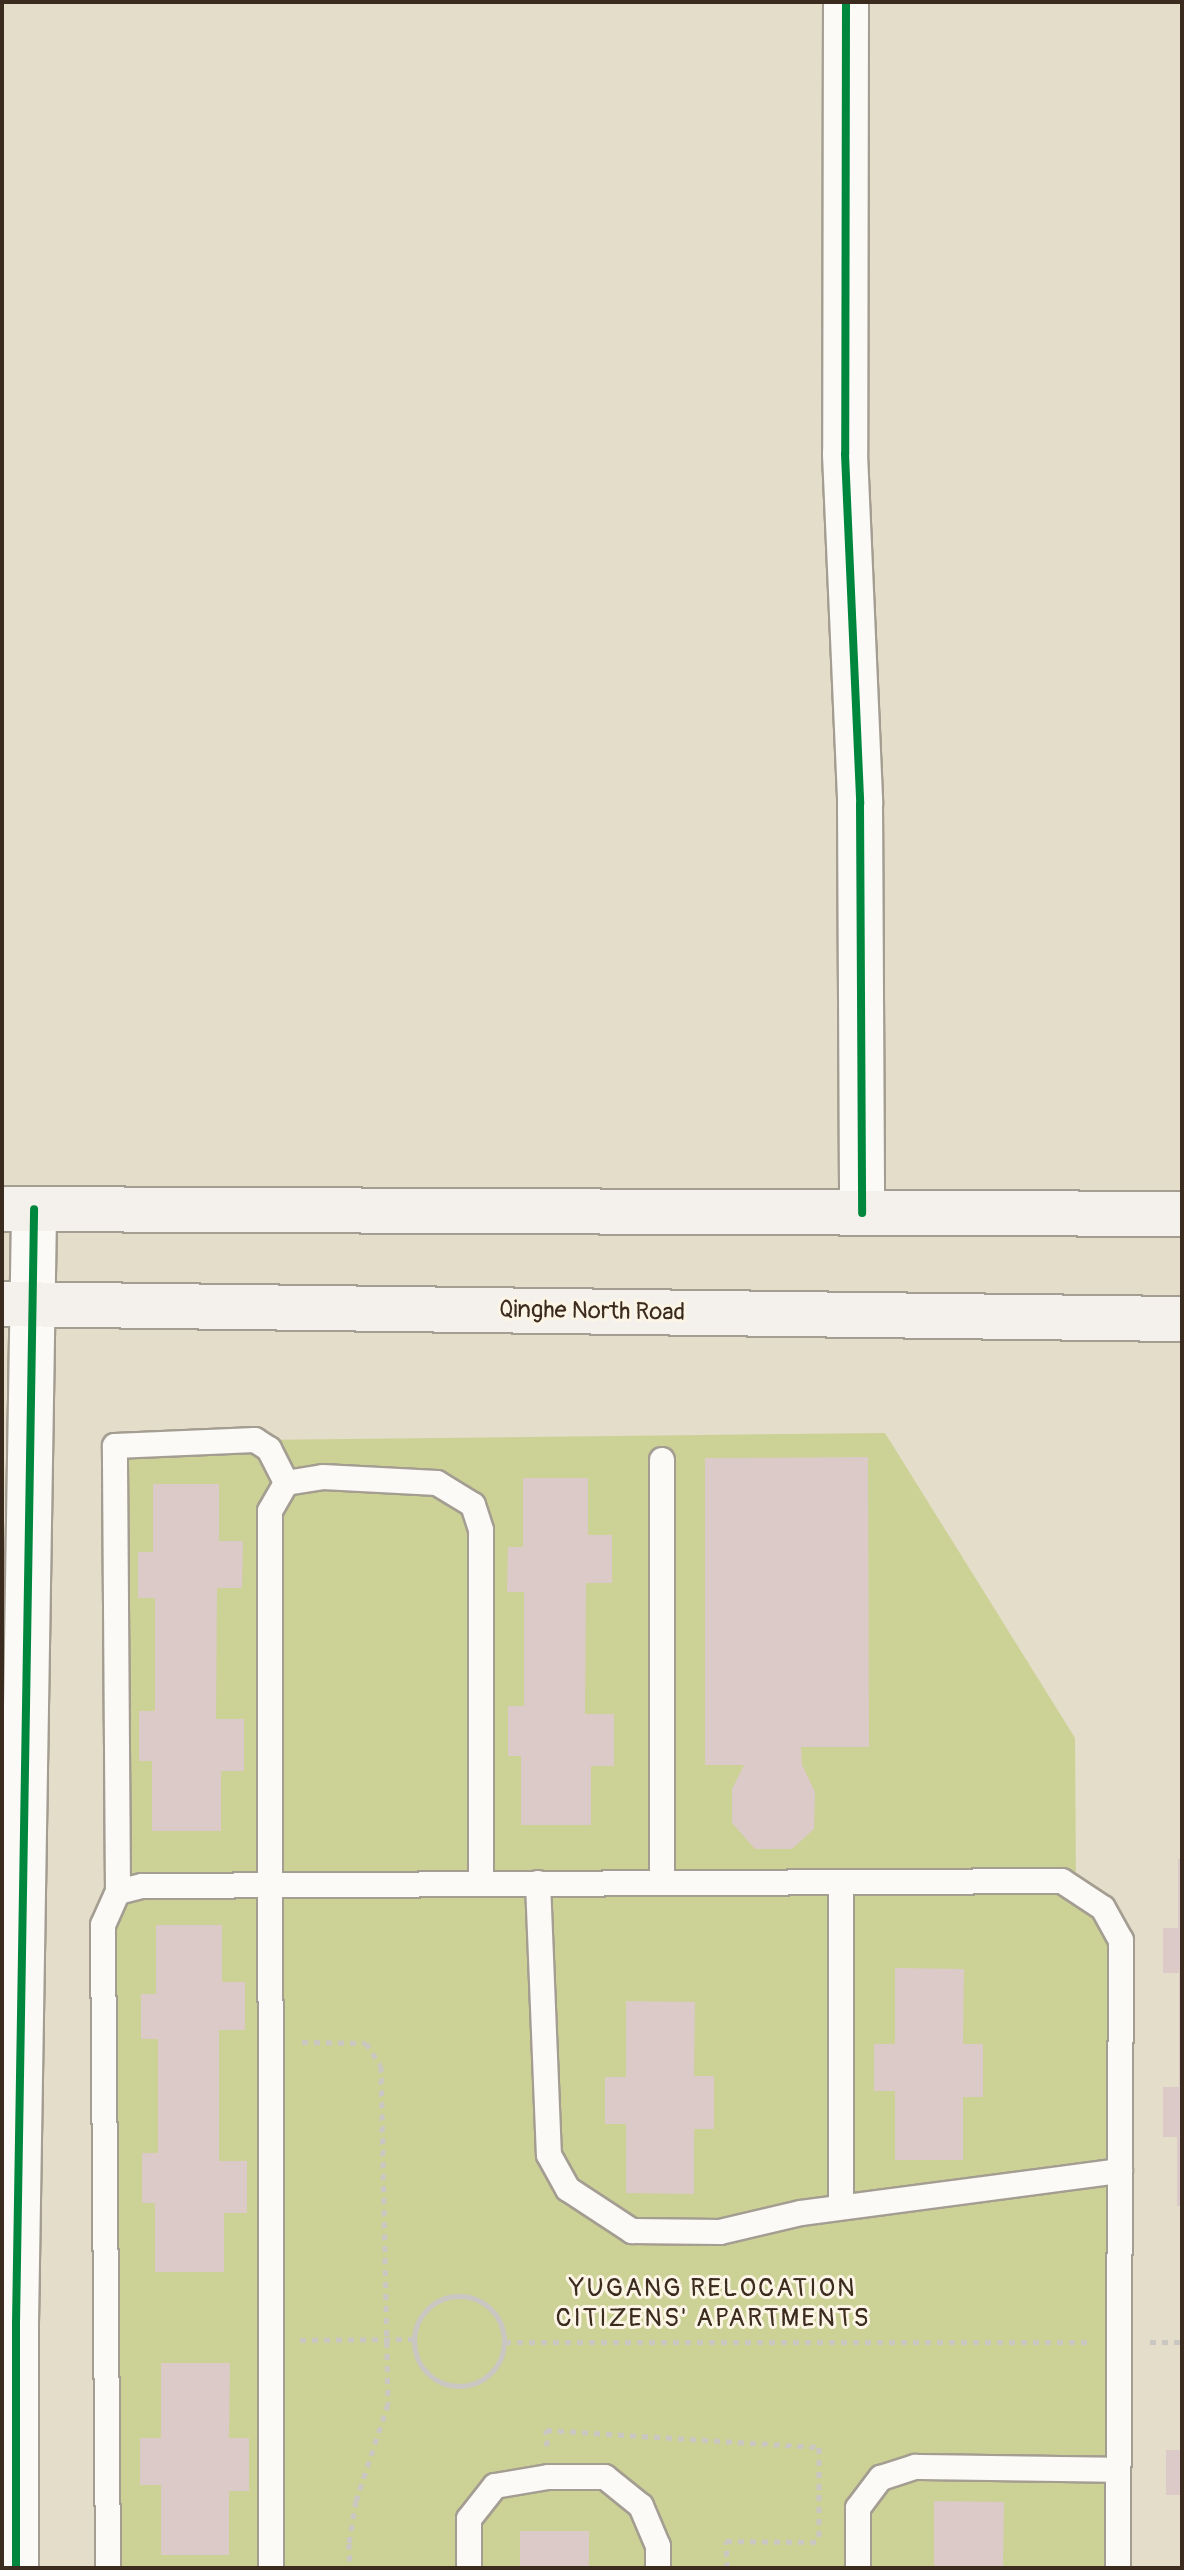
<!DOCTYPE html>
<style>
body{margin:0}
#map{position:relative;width:1184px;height:2570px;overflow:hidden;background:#e4ddca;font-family:Pangolin,sans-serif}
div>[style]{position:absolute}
.green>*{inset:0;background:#ccd196}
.building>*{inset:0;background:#dbcac7}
.path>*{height:5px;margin-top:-2.5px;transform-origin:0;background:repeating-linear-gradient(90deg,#cac7c2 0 6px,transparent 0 12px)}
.path>.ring{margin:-2.5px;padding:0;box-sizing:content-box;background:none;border:5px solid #cac7c2;border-radius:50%}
.roads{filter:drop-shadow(2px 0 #a49d91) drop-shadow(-2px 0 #a49d91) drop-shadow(0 2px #a49d91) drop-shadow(0 -2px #a49d91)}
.service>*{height:24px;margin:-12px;padding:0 12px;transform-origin:12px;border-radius:12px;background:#fbfaf7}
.minor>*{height:44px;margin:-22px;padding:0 22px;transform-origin:22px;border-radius:22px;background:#fbfaf7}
.secondary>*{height:44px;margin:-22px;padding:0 22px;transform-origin:22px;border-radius:22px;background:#f4f1ec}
.cycleway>*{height:8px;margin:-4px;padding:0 4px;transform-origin:4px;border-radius:4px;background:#00873e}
span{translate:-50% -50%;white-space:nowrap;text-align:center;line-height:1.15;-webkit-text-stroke:6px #fcf5e5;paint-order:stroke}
.street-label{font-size:24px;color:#3b2a1e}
.neighbourhood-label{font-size:26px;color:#3b2a1e;letter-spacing:2px}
.frame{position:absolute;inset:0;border:4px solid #3b2a1e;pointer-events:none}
</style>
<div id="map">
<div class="green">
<i style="clip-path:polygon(885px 1433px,1075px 1738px,1076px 1890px,1109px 1919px,1118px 2568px,108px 2568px,103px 1925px,118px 1892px,115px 1446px,255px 1440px)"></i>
</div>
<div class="building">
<i style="clip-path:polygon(868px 1457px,869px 1747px,801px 1747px,802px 1765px,815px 1792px,814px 1829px,792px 1849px,755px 1849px,732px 1823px,732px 1789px,744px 1765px,705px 1765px,705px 1458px)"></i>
<i style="clip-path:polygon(523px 1478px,588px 1478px,588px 1535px,612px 1535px,612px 1583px,586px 1583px,585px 1714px,614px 1714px,614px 1766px,591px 1766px,591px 1825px,521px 1825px,521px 1756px,508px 1756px,508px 1706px,524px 1706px,524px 1592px,507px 1592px,508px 1547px,523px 1547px)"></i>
<i style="clip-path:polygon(153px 1484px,219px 1484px,219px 1541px,243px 1541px,242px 1588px,217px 1588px,216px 1719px,244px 1719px,244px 1771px,221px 1771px,221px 1831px,152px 1831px,152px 1761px,139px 1761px,139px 1711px,155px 1711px,155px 1598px,138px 1598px,138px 1552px,153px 1552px)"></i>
<i style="clip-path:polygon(1178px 1859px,1182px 1859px,1182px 2206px,1177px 2206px,1177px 2137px,1163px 2137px,1163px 2087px,1179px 2087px,1179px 1973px,1163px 1973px,1163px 1928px,1178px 1928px)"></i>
<i style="clip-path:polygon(156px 1925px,222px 1925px,222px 1982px,245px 1982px,245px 2030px,219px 2030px,219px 2161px,247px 2161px,247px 2213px,224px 2213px,224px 2272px,155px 2272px,155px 2203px,142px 2203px,142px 2153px,158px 2153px,158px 2039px,141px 2039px,141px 1994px,156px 1994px)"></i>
<i style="clip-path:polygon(895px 1968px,964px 1969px,963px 2044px,983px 2044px,983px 2097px,963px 2097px,963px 2160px,895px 2160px,895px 2091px,874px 2091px,874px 2044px,895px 2044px)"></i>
<i style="clip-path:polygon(626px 2001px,695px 2002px,694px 2076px,714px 2076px,714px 2129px,694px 2129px,694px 2194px,626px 2193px,626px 2124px,605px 2124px,605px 2077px,626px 2077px)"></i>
<i style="clip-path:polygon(161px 2363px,230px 2363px,229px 2438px,249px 2438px,249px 2491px,229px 2491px,229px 2555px,161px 2555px,161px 2485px,140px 2485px,140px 2438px,161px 2438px)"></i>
<i style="clip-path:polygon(1166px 2450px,1182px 2450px,1182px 2495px,1166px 2495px)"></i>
<i style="clip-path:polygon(934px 2501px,1004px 2502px,1003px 2568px,934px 2568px)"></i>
<i style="clip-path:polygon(520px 2531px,589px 2531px,589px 2568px,520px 2568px)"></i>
</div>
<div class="path">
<i style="left:302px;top:2042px;width:64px;rotate:0.9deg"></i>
<i style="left:366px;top:2043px;width:27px;rotate:57deg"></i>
<i style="left:381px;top:2066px;width:338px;rotate:88.8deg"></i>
<i style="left:388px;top:2404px;width:102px;rotate:108.3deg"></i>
<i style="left:356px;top:2501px;width:43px;rotate:99.5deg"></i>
<i style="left:349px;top:2543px;width:25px;rotate:88deg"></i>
<i class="ring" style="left:414px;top:2296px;width:85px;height:85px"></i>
<i style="left:300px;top:2340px;width:114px;rotate:-0.5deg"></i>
<i style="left:505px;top:2342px;width:583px"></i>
<i style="left:1150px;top:2342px;width:32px"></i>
<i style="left:547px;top:2446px;width:16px;rotate:-94deg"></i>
<i style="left:546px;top:2430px;width:274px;rotate:3.6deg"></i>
<i style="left:819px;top:2447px;width:94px;rotate:90deg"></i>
<i style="left:727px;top:2568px;width:27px;rotate:-92deg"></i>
<i style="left:726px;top:2541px;width:96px;rotate:0.6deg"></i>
</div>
<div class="roads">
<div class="service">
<i style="left:662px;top:1460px;width:423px;rotate:90deg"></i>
<i style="left:841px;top:1882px;width:325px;rotate:90deg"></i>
<i style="left:538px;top:1883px;width:272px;rotate:87.7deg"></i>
<i style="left:549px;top:2155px;width:39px;rotate:61deg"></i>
<i style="left:568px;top:2189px;width:77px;rotate:33.3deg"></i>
<i style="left:632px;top:2231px;width:88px;rotate:0.7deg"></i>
<i style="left:720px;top:2232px;width:83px;rotate:-13.2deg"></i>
<i style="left:801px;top:2213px;width:322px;rotate:-7.5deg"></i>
<i style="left:118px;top:1892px;width:446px;rotate:-90.4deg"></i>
<i style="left:115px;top:1446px;width:140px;rotate:-2.5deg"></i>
<i style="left:255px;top:1440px;width:17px;rotate:33deg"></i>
<i style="left:269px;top:1449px;width:38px;rotate:63deg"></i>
<i style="left:108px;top:2568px;width:643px;rotate:-90.45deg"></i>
<i style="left:103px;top:1925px;width:36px;rotate:-66deg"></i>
<i style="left:118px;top:1892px;width:25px;rotate:-14deg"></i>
<i style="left:142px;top:1886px;width:920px;rotate:-0.31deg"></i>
<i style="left:1062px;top:1881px;width:49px;rotate:33.4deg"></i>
<i style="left:1103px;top:1908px;width:37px;rotate:61deg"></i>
<i style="left:1121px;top:1940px;width:628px;rotate:90.27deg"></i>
<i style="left:271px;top:2568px;width:1057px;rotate:-90.05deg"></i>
<i style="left:270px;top:1511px;width:32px;rotate:-60deg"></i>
<i style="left:286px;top:1483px;width:37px;rotate:-9deg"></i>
<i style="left:323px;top:1477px;width:114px;rotate:3deg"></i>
<i style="left:437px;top:1483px;width:42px;rotate:31.4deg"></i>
<i style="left:473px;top:1505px;width:26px;rotate:72deg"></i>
<i style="left:481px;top:1530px;width:354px;rotate:90deg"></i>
<i style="left:469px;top:2568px;width:49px;rotate:-90deg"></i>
<i style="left:469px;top:2519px;width:42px;rotate:-51.8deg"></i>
<i style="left:495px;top:2486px;width:54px;rotate:-9.6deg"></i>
<i style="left:548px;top:2477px;width:57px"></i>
<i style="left:605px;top:2477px;width:46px;rotate:38.9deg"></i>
<i style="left:641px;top:2506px;width:43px;rotate:67deg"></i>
<i style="left:658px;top:2546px;width:22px;rotate:90deg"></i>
<i style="left:858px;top:2568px;width:60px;rotate:-90deg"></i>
<i style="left:858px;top:2508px;width:38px;rotate:-53deg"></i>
<i style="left:881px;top:2478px;width:36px;rotate:-18deg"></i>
<i style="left:915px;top:2467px;width:203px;rotate:0.8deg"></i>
</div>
<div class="minor">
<i style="left:846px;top:2px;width:452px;rotate:90.1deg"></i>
<i style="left:845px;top:454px;width:350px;rotate:87.5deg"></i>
<i style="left:860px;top:804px;width:409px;rotate:89.7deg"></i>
<i style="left:16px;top:2568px;width:245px;rotate:-90deg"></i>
<i style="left:16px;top:2323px;width:1114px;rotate:-89.07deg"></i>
</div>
<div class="secondary">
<i style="left:2px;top:1209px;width:1180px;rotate:0.24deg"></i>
<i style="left:2px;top:1304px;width:1180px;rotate:0.73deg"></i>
</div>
</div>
<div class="cycleway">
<i style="left:846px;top:2px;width:452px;rotate:90.1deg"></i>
<i style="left:845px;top:454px;width:350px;rotate:87.5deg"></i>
<i style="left:860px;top:804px;width:409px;rotate:89.7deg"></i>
<i style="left:16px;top:2568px;width:245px;rotate:-90deg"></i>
<i style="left:16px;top:2323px;width:1114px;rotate:-89.07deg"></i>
</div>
<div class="street-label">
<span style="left:592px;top:1311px;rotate:1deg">Qinghe North Road</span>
</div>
<div class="neighbourhood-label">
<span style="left:713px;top:2304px">YUGANG RELOCATION<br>CITIZENS' APARTMENTS</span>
</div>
<div class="frame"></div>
</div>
